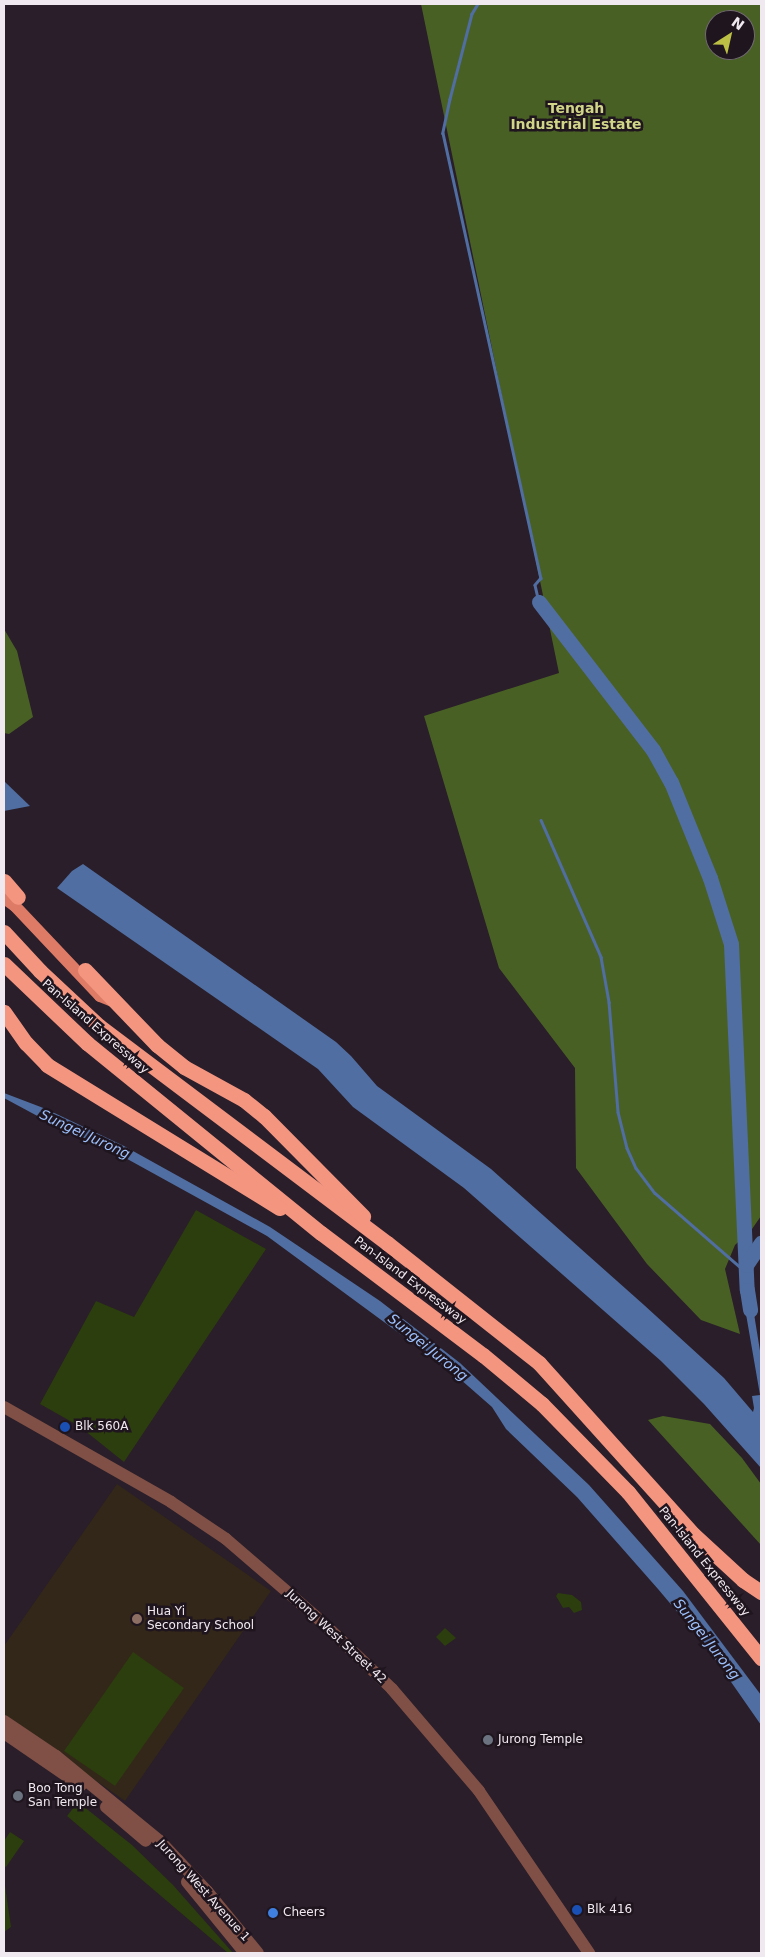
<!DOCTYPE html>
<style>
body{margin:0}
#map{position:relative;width:765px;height:1957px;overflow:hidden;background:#291e29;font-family:"DejaVu Sans",sans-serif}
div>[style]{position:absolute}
.education>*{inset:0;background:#332719}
.green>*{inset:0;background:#2c3d0e}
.forest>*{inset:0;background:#496025}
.water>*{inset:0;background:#506ea2}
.stream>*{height:2.5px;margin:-1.25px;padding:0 1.25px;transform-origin:1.25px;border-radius:1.25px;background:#506ea2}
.river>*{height:15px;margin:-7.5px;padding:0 7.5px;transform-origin:7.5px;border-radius:7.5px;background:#506ea2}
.minor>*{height:12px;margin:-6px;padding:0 6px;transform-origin:6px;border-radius:6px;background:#805046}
.major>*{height:12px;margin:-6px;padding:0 6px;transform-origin:6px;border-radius:6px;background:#dd7b66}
.highway>*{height:15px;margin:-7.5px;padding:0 7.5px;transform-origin:7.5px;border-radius:7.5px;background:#f49580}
.dots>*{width:14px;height:14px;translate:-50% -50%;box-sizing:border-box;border:2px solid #1f151f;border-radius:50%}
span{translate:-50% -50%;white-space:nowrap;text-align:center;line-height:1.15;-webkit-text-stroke:5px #1f151f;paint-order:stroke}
.street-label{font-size:12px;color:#f1e9f0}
.poi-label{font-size:12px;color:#f1e9f0}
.left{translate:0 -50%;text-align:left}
.neighbourhood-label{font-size:14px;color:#d0d587;font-weight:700}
.water-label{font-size:14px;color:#9cc1fd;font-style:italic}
.frame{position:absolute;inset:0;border:5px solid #f1e9f0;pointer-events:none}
.north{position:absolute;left:705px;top:10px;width:50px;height:50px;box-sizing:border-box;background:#1f151f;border:1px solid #736a73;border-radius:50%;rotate:35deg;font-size:14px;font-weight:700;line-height:20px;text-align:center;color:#f1e9f0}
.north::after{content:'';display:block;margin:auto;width:18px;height:22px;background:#bcc044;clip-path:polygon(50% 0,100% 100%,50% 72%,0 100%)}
</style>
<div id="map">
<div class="education">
<i style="clip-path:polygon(117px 1484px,271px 1591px,125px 1801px,4px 1716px,4px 1646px)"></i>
</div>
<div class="green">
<i style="clip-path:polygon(196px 1210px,266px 1249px,124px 1462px,79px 1426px,40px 1404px,96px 1301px,134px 1317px)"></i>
<i style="clip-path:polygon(558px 1593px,572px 1595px,581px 1602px,582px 1610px,574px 1613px,569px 1607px,563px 1608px,556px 1596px)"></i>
<i style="clip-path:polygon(445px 1628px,456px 1638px,445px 1646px,436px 1637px)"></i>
<i style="clip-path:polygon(133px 1652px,184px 1688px,115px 1786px,64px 1751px)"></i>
<i style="clip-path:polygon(78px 1802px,132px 1845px,173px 1885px,233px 1953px,228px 1953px,67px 1816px)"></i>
<i style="clip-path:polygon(10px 1832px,24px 1841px,6px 1867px,4px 1866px,4px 1841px)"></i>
<i style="clip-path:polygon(4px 1879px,11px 1927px,4px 1932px)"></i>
</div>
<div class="forest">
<i style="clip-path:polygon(evenodd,421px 4px,761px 4px,761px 1216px,752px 1229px,735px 1245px,725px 1269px,740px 1334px,701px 1320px,647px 1264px,576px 1168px,575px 1068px,499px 968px,424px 716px,559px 673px,421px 4px,715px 20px,745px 20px,745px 50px,715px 50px,715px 20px)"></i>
<i style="clip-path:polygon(4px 629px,17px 651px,33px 717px,9px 734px,4px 733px)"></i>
<i style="clip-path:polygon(663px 1416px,710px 1424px,742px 1458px,761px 1484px,761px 1545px,648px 1420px)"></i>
</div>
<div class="water">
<i style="clip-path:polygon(4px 781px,30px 806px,4px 811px)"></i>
<i style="clip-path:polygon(83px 864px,336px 1042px,351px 1056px,377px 1086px,491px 1169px,644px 1305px,724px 1378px,753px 1412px,754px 1408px,752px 1396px,760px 1395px,742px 1291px,750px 1289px,761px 1357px,761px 1468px,704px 1404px,661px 1361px,464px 1188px,353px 1107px,318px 1069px,57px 888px,72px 871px)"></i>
<i style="clip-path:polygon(4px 1093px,46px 1109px,124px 1146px,270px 1227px,380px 1301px,460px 1363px,589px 1485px,683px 1591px,761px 1695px,761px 1725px,706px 1646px,658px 1589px,577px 1497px,506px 1429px,492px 1407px,452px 1372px,267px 1236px,120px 1155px,43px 1119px,4px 1098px)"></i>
</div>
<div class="stream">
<i style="left:478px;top:4px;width:12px;rotate:121deg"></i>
<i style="left:472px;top:14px;width:88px;rotate:104.5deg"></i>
<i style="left:450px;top:99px;width:35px;rotate:102deg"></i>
<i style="left:443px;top:133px;width:456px;rotate:77.6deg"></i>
<i style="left:541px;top:578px;width:9px;rotate:131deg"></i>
<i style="left:535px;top:585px;width:17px;rotate:77deg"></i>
<i style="left:541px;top:820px;width:150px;rotate:66.3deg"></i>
<i style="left:601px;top:957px;width:46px;rotate:79.9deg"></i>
<i style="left:609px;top:1002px;width:110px;rotate:85.3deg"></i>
<i style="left:618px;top:1112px;width:37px;rotate:76deg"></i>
<i style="left:627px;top:1148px;width:22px;rotate:66deg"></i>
<i style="left:636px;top:1168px;width:31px;rotate:53deg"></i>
<i style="left:655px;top:1193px;width:122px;rotate:41deg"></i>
</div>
<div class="river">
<i style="left:539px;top:602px;width:187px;rotate:52.4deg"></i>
<i style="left:653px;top:750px;width:37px;rotate:61deg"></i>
<i style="left:671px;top:782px;width:104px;rotate:67.9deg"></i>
<i style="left:710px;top:878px;width:69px;rotate:72.3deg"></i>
<i style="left:731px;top:944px;width:346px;rotate:87.4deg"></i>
<i style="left:747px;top:1290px;width:20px;rotate:81deg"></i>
<i style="left:746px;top:1265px;width:27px;rotate:-56deg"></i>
</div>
<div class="minor">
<i style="left:4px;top:1407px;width:192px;rotate:29.6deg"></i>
<i style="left:171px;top:1502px;width:66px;rotate:33.9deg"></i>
<i style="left:226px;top:1539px;width:127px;rotate:40.8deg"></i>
<i style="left:322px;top:1622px;width:97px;rotate:43.7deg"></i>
<i style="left:392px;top:1689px;width:134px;rotate:49.5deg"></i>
<i style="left:479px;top:1791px;width:196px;rotate:55.8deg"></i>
<i style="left:4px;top:1721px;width:63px;rotate:33.9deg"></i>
<i style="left:56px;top:1756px;width:134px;rotate:39.3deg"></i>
<i style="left:160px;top:1841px;width:69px;rotate:46.8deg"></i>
<i style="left:207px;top:1891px;width:80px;rotate:50.6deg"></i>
<i style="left:4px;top:1733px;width:93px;rotate:34.5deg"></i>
<i style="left:106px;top:1807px;width:52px;rotate:40.4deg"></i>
<i style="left:187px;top:1882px;width:92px;rotate:50.8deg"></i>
</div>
<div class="major">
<i style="left:4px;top:898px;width:14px;rotate:36deg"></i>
<i style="left:15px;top:906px;width:124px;rotate:46.6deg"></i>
<i style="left:100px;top:996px;width:16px;rotate:22deg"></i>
</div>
<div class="highway">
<i style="left:4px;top:881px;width:21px;rotate:49deg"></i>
<i style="left:4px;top:932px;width:53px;rotate:47.3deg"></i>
<i style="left:40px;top:971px;width:81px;rotate:43deg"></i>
<i style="left:99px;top:1026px;width:361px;rotate:37deg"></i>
<i style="left:387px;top:1243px;width:194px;rotate:38.3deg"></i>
<i style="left:539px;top:1363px;width:230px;rotate:48deg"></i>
<i style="left:693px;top:1534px;width:68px;rotate:42.6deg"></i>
<i style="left:743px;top:1580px;width:22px;rotate:34deg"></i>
<i style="left:4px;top:964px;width:115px;rotate:43.6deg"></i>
<i style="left:87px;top:1043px;width:301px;rotate:39.1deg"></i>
<i style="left:321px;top:1233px;width:203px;rotate:37deg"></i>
<i style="left:483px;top:1355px;width:77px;rotate:39.7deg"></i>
<i style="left:542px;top:1404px;width:123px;rotate:45.7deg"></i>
<i style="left:628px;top:1492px;width:213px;rotate:51.3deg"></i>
<i style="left:85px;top:970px;width:104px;rotate:46.2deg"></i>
<i style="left:157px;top:1045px;width:35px;rotate:39deg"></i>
<i style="left:184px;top:1067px;width:68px;rotate:28.8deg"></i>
<i style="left:244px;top:1100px;width:26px;rotate:39deg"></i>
<i style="left:264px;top:1116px;width:141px;rotate:45.3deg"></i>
<i style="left:4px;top:1012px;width:38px;rotate:55deg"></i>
<i style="left:26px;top:1043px;width:30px;rotate:46deg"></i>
<i style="left:47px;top:1065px;width:273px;rotate:31.6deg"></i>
</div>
<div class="dots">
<i style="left:65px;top:1427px;background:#1a4fb4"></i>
<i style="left:137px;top:1619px;background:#8d6e63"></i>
<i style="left:488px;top:1740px;background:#6b7280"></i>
<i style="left:18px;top:1796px;background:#6b7280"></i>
<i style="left:577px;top:1910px;background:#1a4fb4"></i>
<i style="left:273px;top:1913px;background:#3f7fe0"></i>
</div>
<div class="street-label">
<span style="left:95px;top:1027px;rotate:41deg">Pan-Island Expressway</span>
<span style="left:410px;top:1281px;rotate:37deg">Pan-Island Expressway</span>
<span style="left:704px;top:1562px;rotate:51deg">Pan-Island Expressway</span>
<span style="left:336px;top:1637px;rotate:43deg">Jurong West Street 42</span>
<span style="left:203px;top:1891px;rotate:48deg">Jurong West Avenue 1</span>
</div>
<div class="poi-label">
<span class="left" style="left:75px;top:1427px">Blk 560A</span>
<span class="left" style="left:147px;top:1619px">Hua Yi<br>Secondary School</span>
<span class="left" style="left:498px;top:1740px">Jurong Temple</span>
<span class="left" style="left:28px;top:1796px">Boo Tong<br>San Temple</span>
<span class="left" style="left:587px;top:1910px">Blk 416</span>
<span class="left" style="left:283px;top:1913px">Cheers</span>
</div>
<div class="neighbourhood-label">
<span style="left:576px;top:116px">Tengah<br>Industrial Estate</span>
</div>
<div class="water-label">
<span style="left:85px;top:1134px;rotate:25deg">Sungei Jurong</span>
<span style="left:428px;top:1347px;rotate:39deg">Sungei Jurong</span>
<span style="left:707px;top:1639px;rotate:52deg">Sungei Jurong</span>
</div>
<div class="frame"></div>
<div class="north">N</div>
</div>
